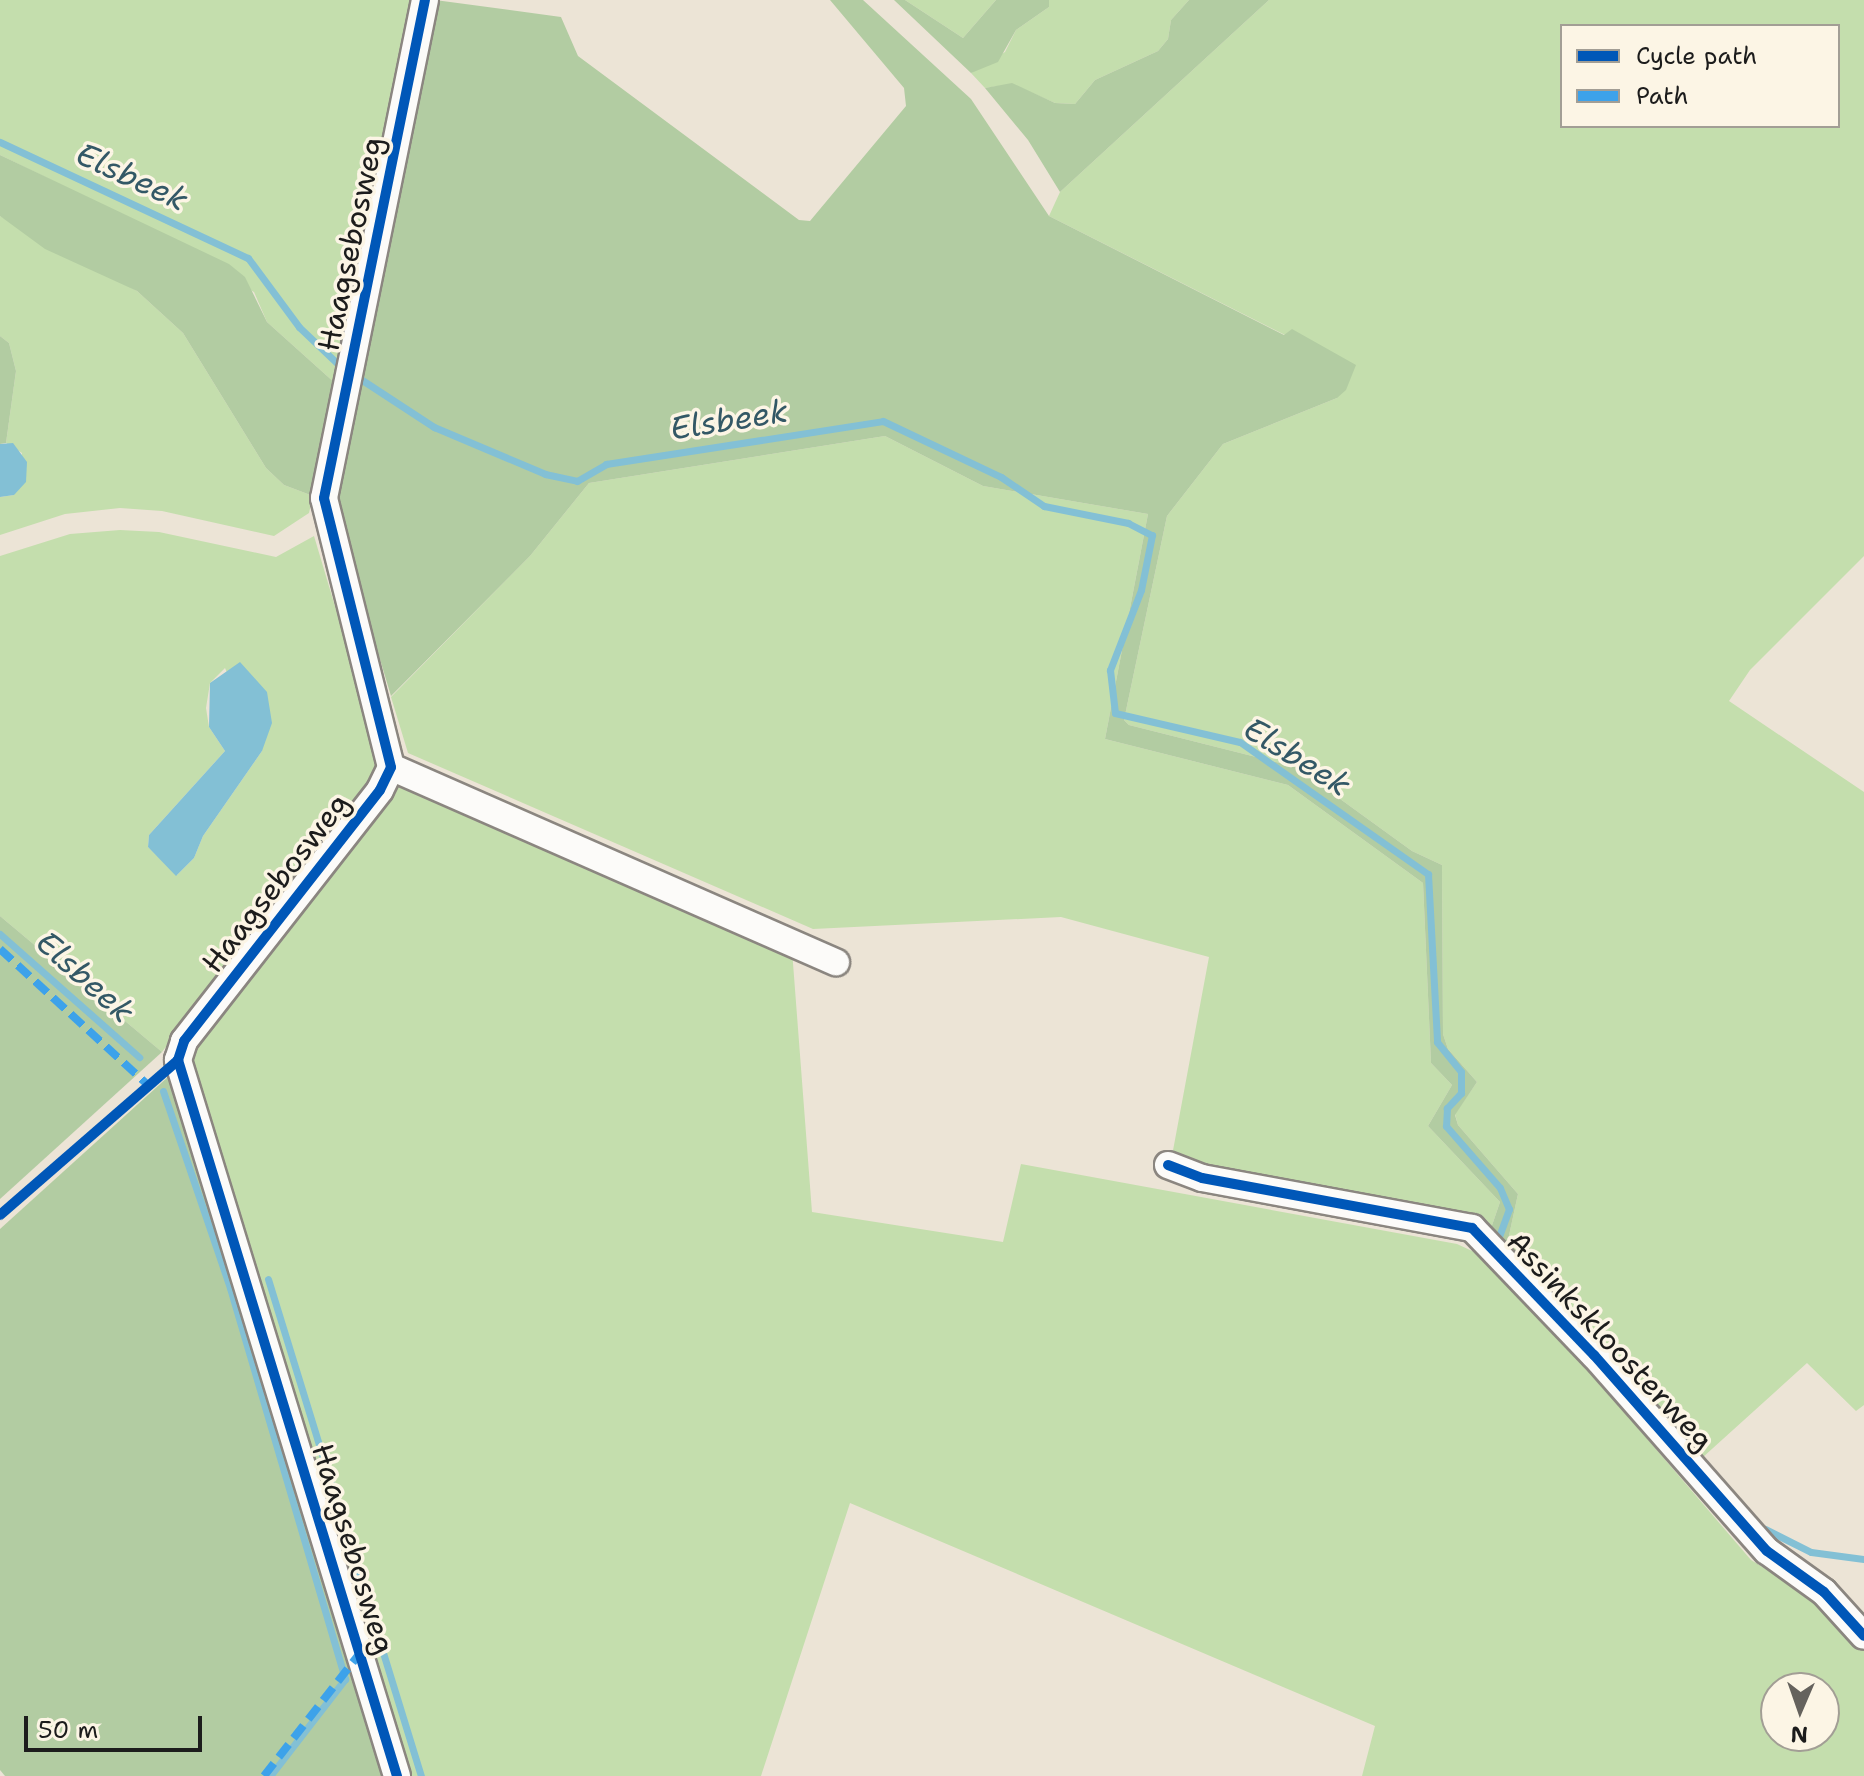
<!DOCTYPE html>
<style>
body{margin:0}
#map{position:relative;width:1864px;height:1776px;overflow:hidden;background:#ece4d6;font-family:"Shantell Sans",sans-serif}
div>[style]{position:absolute}
.green>*{inset:0;background:#c4dead}
.forest>*{inset:0;background:#b2cca2}
.water>*{inset:0;background:#83c0d5}
.stream>*{height:7px;margin:-3.5px;padding:0 3.5px;transform-origin:3.5px;border-radius:3.5px;background:#83c0d5}
.roads{filter:drop-shadow(2px 0 #8b8680) drop-shadow(-2px 0 #8b8680) drop-shadow(0 2px #8b8680) drop-shadow(0 -2px #8b8680)}
.street>*{height:26px;margin:-13px;padding:0 13px;transform-origin:13px;border-radius:13px;background:#fcfbf9}
.quiet>*{height:8px;margin-top:-4px;transform-origin:0;background:repeating-linear-gradient(90deg,#3da2ea 0 16px,transparent 0 24px)}
.cycleway>*{height:10px;margin:-5px;padding:0 5px;transform-origin:5px;border-radius:5px;background:#0057b8}
span{translate:-50% -50%;white-space:nowrap;text-align:center;line-height:1.15;-webkit-text-stroke:7px #fcf5e5;paint-order:stroke}
.street-label{font-size:30px;color:#1c1c1c}
.water-label{font-size:32px;color:#335866;font-style:italic}
.legend{position:absolute;left:1560px;top:24px;width:280px;height:104px;box-sizing:border-box;background:#fcf5e5;border:2px solid #a29e95;margin:0;padding:10px 14px;list-style:none;font-size:24px;color:#1c1c1c}
.legend li{display:flex;align-items:center;gap:16px;height:40px}
.legend b{width:40px;border:2px solid #a29e95}
.north{position:absolute;left:1760px;top:1672px;width:80px;height:80px;box-sizing:border-box;background:#fcf5e5;border:2px solid #a29e95;border-radius:50%;rotate:182deg;font-size:22px;font-weight:700;line-height:32px;text-align:center;color:#1c1c1c}
.north::after{content:'';display:block;margin:auto;width:28px;height:36px;background:#65625d;clip-path:polygon(50% 0,100% 100%,50% 72%,0 100%)}
.scale{position:absolute;left:24px;top:1716px;width:178px;height:36px;box-sizing:border-box;border:4px solid #1c1c1c;border-top:0;padding-left:10px;font-size:24px;line-height:28px;white-space:nowrap;color:#1c1c1c;-webkit-text-stroke:6px #fcf5e5;paint-order:stroke}
</style>
<div id="map">
<div class="green">
<i style="clip-path:polygon(0 0,415px 0,336px 384px,267px 322px,254px 292px,88px 198px,0 155px)"></i>
<i style="clip-path:polygon(905px 0,996px 0,963px 38px)"></i>
<i style="clip-path:polygon(1049px 0,1189px 0,1171px 20px,1168px 39px,1158px 51px,1095px 80px,1075px 104px,1055px 103px,1012px 84px,985px 88px,971px 73px,1005px 52px,1016px 30px,1049px 7px)"></i>
<i style="clip-path:polygon(evenodd,1269px 0,1864px 0,1864px 556px,1750px 670px,1729px 701px,1864px 792px,1864px 1405px,1856px 1411px,1807px 1363px,1692px 1467px,1505px 1254px,1518px 1194px,1458px 1125px,1455px 1114px,1477px 1082px,1448px 1049px,1443px 1034px,1442px 865px,1412px 851px,1296px 767px,1129px 725px,1124px 720px,1167px 516px,1223px 444px,1337px 398px,1285px 335px,1049px 216px,1060px 192px,1269px 0,1562px 26px,1838px 26px,1838px 126px,1562px 126px,1562px 26px)"></i>
<i style="clip-path:polygon(0 216px,137px 291px,183px 333px,266px 468px,284px 485px,313px 496px,309px 513px,274px 536px,162px 511px,120px 508px,65px 514px,0 535px,0 497px,14px 495px,22px 453px,6px 443px,16px 371px,9px 343px,0 336px)"></i>
<i style="clip-path:polygon(885px 436px,983px 486px,1148px 514px,1105px 739px,1288px 785px,1423px 883px,1431px 1063px,1452px 1085px,1428px 1126px,1500px 1202px,1488px 1237px,1169px 1172px,1209px 957px,1061px 917px,813px 929px,408px 753px,391px 697px,530px 556px,589px 483px)"></i>
<i style="clip-path:polygon(evenodd,120px 530px,159px 532px,276px 557px,314px 536px,380px 757px,377px 770px,162px 1052px,0 916px,0 556px,70px 534px,120px 530px,225px 668px,262px 751px,203px 836px,194px 858px,177px 875px,148px 847px,149px 835px,225px 751px,209px 727px,206px 708px,210px 683px,225px 668px)"></i>
<i style="clip-path:polygon(evenodd,398px 779px,792px 950px,812px 1212px,1003px 1242px,1021px 1164px,1457px 1244px,1483px 1256px,1548px 1323px,1751px 1560px,1824px 1604px,1864px 1650px,1864px 1776px,1362px 1776px,1375px 1726px,850px 1503px,761px 1776px,410px 1776px,185px 1058px,398px 779px,1776px 1688px,1824px 1688px,1824px 1736px,1776px 1736px,1776px 1688px)"></i>
</div>
<div class="forest">
<i style="clip-path:polygon(435px 0,561px 17px,578px 56px,799px 220px,810px 221px,906px 106px,904px 88px,830px 0,863px 0,971px 99px,1049px 216px,1284px 335px,1292px 329px,1356px 365px,1346px 390px,1337px 398px,1223px 444px,1167px 516px,1124px 720px,1129px 725px,1296px 767px,1412px 851px,1442px 865px,1443px 1034px,1448px 1049px,1477px 1082px,1455px 1115px,1458px 1125px,1518px 1194px,1505px 1254px,1488px 1237px,1500px 1202px,1428px 1126px,1452px 1085px,1431px 1063px,1423px 883px,1288px 785px,1105px 739px,1148px 514px,983px 486px,885px 436px,589px 483px,530px 556px,391px 696px,334px 506px)"></i>
<i style="clip-path:polygon(894px 0,905px 0,963px 38px,996px 0,1049px 0,1049px 7px,1016px 30px,998px 62px,971px 73px)"></i>
<i style="clip-path:polygon(1189px 0,1269px 0,1060px 192px,1028px 140px,985px 88px,1012px 83px,1055px 103px,1075px 104px,1095px 80px,1158px 51px,1168px 39px,1171px 20px)"></i>
<i style="clip-path:polygon(0 155px,229px 264px,245px 277px,267px 322px,336px 384px,313px 496px,284px 485px,266px 468px,183px 333px,137px 291px,45px 249px,0 216px)"></i>
<i style="clip-path:polygon(0 336px,9px 343px,16px 371px,6px 443px,0 444px)"></i>
<i style="clip-path:polygon(0 916px,162px 1052px,0 1199px)"></i>
<i style="clip-path:polygon(169px 1076px,187px 1122px,388px 1776px,5px 1776px,0 1770px,0 1229px)"></i>
</div>
<div class="water">
<i style="clip-path:polygon(13px 443px,27px 462px,26px 482px,14px 495px,0 497px,0 444px)"></i>
<i style="clip-path:polygon(240px 662px,267px 692px,272px 723px,262px 751px,203px 836px,194px 858px,176px 876px,148px 847px,149px 835px,225px 751px,209px 727px,210px 683px)"></i>
</div>
<div class="stream">
<i style="left:0;top:142px;width:274px;rotate:25.1deg"></i>
<i style="left:248px;top:258px;width:86px;rotate:53.5deg"></i>
<i style="left:299px;top:327px;width:54px;rotate:43.5deg"></i>
<i style="left:359px;top:378px;width:90px;rotate:33.2deg"></i>
<i style="left:434px;top:427px;width:121px;rotate:22.9deg"></i>
<i style="left:545px;top:474px;width:33px;rotate:12deg"></i>
<i style="left:577px;top:481px;width:34px;rotate:-30deg"></i>
<i style="left:606px;top:464px;width:280px;rotate:-8.8deg"></i>
<i style="left:883px;top:421px;width:131px;rotate:25.4deg"></i>
<i style="left:1001px;top:477px;width:52px;rotate:34deg"></i>
<i style="left:1044px;top:506px;width:86px;rotate:11.4deg"></i>
<i style="left:1128px;top:523px;width:27px;rotate:27deg"></i>
<i style="left:1152px;top:535px;width:56px;rotate:101.3deg"></i>
<i style="left:1141px;top:590px;width:86px;rotate:111.2deg"></i>
<i style="left:1110px;top:670px;width:43px;rotate:83.4deg"></i>
<i style="left:1115px;top:713px;width:128px;rotate:13.1deg"></i>
<i style="left:1240px;top:742px;width:230px;rotate:35.1deg"></i>
<i style="left:1428px;top:874px;width:168px;rotate:86.9deg"></i>
<i style="left:1437px;top:1042px;width:38px;rotate:51deg"></i>
<i style="left:1461px;top:1072px;width:21px;rotate:90deg"></i>
<i style="left:1461px;top:1093px;width:21px;rotate:133deg"></i>
<i style="left:1447px;top:1108px;width:18px;rotate:93deg"></i>
<i style="left:1446px;top:1126px;width:82px;rotate:48.9deg"></i>
<i style="left:1500px;top:1188px;width:23px;rotate:67deg"></i>
<i style="left:1509px;top:1209px;width:32px;rotate:110deg"></i>
<i style="left:1498px;top:1239px;width:6px;rotate:45deg"></i>
<i style="left:0;top:934px;width:186px;rotate:41.5deg"></i>
<i style="left:163px;top:1091px;width:208px;rotate:71.2deg"></i>
<i style="left:230px;top:1288px;width:408px;rotate:73.6deg"></i>
<i style="left:345px;top:1679px;width:123px;rotate:127.7deg"></i>
<i style="left:268px;top:1279px;width:520px;rotate:72.89deg"></i>
<i style="left:1765px;top:1529px;width:51px;rotate:26.6deg"></i>
<i style="left:1811px;top:1552px;width:53px;rotate:7.5deg"></i>
</div>
<div class="roads">
<div class="street">
<i style="left:391px;top:767px;width:486px;rotate:23.7deg"></i>
<i style="left:1168px;top:1165px;width:36px;rotate:21deg"></i>
<i style="left:1202px;top:1178px;width:275px;rotate:10.5deg"></i>
<i style="left:1472px;top:1228px;width:176px;rotate:46.2deg"></i>
<i style="left:1594px;top:1355px;width:261px;rotate:48.6deg"></i>
<i style="left:1767px;top:1551px;width:70px;rotate:35.7deg"></i>
<i style="left:1824px;top:1592px;width:59px;rotate:47.7deg"></i>
<i style="left:397px;top:1776px;width:749px;rotate:-107.01deg"></i>
<i style="left:178px;top:1060px;width:20px;rotate:-72deg"></i>
<i style="left:184px;top:1041px;width:318px;rotate:-52deg"></i>
<i style="left:380px;top:790px;width:25px;rotate:-64deg"></i>
<i style="left:391px;top:767px;width:277px;rotate:-104deg"></i>
<i style="left:324px;top:498px;width:508px;rotate:-78.54deg"></i>
</div>
</div>
<div class="quiet">
<i style="left:0;top:949px;width:200px;rotate:42.6deg"></i>
<i style="left:264px;top:1776px;width:156px;rotate:-52deg"></i>
</div>
<div class="cycleway">
<i style="left:1168px;top:1165px;width:36px;rotate:21deg"></i>
<i style="left:1202px;top:1178px;width:275px;rotate:10.5deg"></i>
<i style="left:1472px;top:1228px;width:176px;rotate:46.2deg"></i>
<i style="left:1594px;top:1355px;width:261px;rotate:48.6deg"></i>
<i style="left:1767px;top:1551px;width:70px;rotate:35.7deg"></i>
<i style="left:1824px;top:1592px;width:59px;rotate:47.7deg"></i>
<i style="left:0;top:1215px;width:236px;rotate:-41deg"></i>
<i style="left:397px;top:1776px;width:749px;rotate:-107.01deg"></i>
<i style="left:178px;top:1060px;width:20px;rotate:-72deg"></i>
<i style="left:184px;top:1041px;width:318px;rotate:-52deg"></i>
<i style="left:380px;top:790px;width:25px;rotate:-64deg"></i>
<i style="left:391px;top:767px;width:277px;rotate:-104deg"></i>
<i style="left:324px;top:498px;width:508px;rotate:-78.54deg"></i>
</div>
<div class="street-label">
<span style="left:351px;top:244px;rotate:-78deg">Haagsebosweg</span>
<span style="left:276px;top:883px;rotate:-52deg">Haagsebosweg</span>
<span style="left:1610px;top:1341px;rotate:47deg">Assinkskloosterweg</span>
<span style="left:353px;top:1549px;rotate:73deg">Haagsebosweg</span>
</div>
<div class="water-label">
<span style="left:132px;top:177px;rotate:25deg">Elsbeek</span>
<span style="left:729px;top:420px;rotate:-9deg">Elsbeek</span>
<span style="left:1297px;top:757px;rotate:32deg">Elsbeek</span>
<span style="left:85px;top:977px;rotate:42deg">Elsbeek</span>
</div>
<ul class="legend">
<li><b style="height:10px;background:#0057b8"></b>Cycle path</li>
<li><b style="height:10px;background:#3da2ea"></b>Path</li>
</ul>
<div class="north">N</div>
<div class="scale">50 m</div>
</div>
